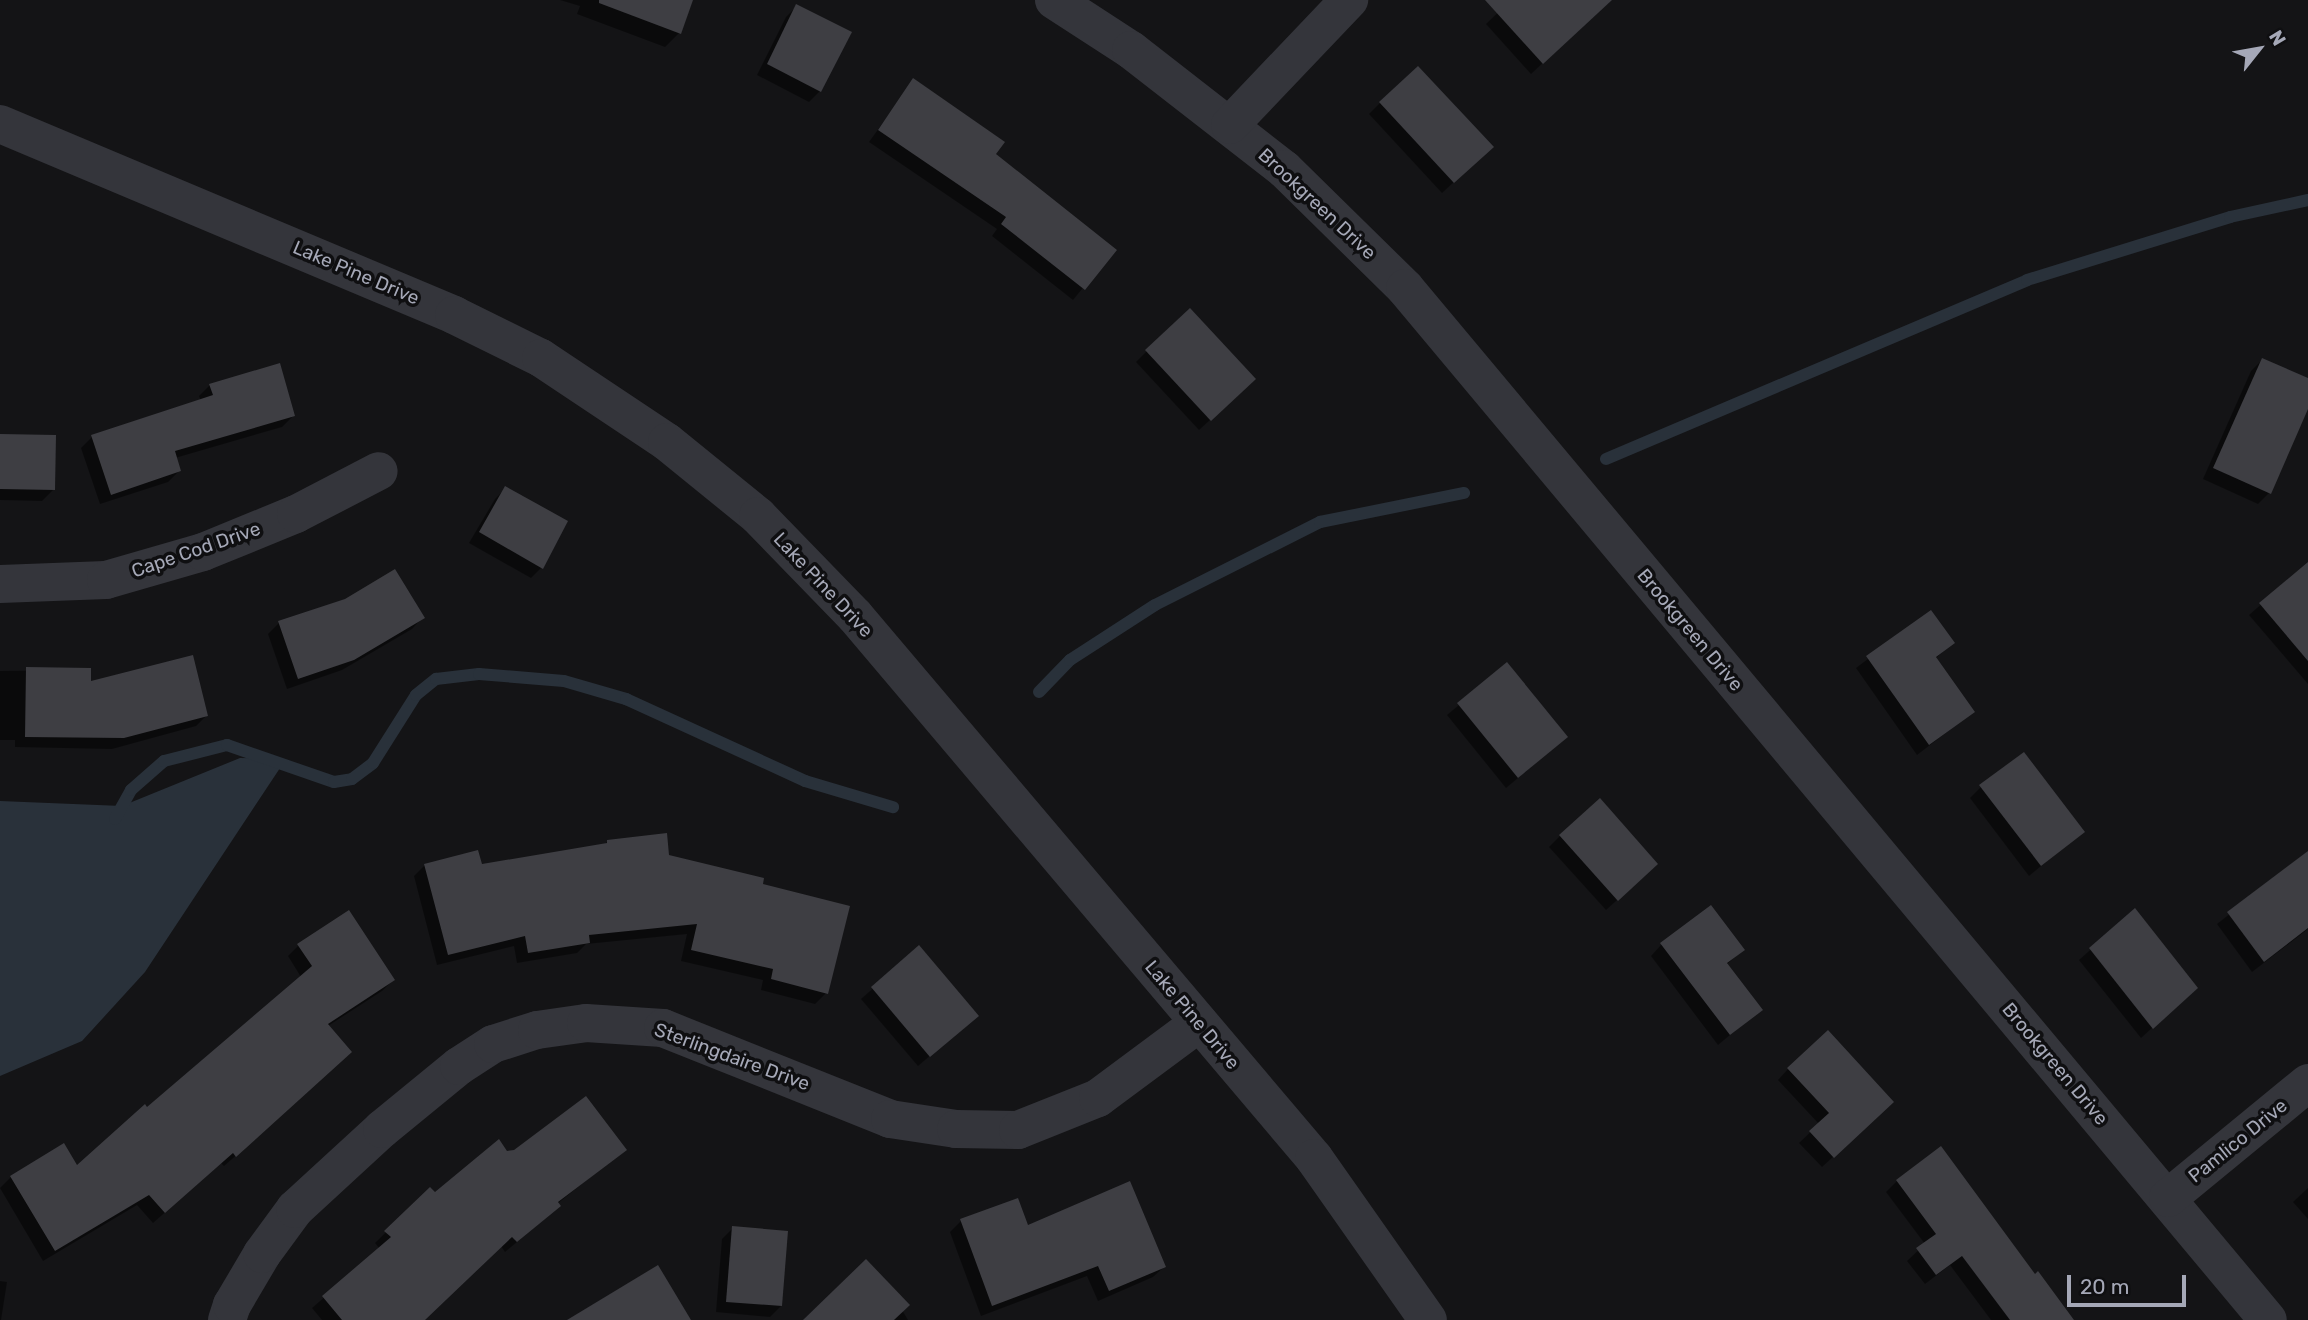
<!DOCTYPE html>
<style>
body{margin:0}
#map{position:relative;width:2308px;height:1320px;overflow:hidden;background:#141416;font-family:Rubik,sans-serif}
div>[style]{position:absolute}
.water>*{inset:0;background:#29313a}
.shadow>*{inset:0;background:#0007}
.stream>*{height:12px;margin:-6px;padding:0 6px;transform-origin:6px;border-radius:6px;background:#29313a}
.building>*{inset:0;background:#3e3e43}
.minor>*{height:38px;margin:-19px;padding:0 19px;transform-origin:19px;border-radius:19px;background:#34353b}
span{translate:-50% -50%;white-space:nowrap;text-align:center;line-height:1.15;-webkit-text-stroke:7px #0f0f11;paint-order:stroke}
.street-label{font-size:19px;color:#a5a8b7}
.north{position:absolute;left:2224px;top:14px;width:70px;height:70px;-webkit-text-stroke:5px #0f0f11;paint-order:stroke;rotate:59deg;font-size:19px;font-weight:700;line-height:28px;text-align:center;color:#a5a8b7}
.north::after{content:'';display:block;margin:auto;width:24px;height:32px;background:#a5a8b7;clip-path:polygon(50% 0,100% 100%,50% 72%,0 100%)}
.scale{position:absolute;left:2067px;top:1275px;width:119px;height:32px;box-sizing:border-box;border:4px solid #a5a8b7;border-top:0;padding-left:9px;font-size:21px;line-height:24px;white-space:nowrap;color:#a5a8b7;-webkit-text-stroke:5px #0f0f11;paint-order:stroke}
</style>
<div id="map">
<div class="water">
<i style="clip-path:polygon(240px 758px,286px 759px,145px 972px,82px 1041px,0 1076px,0 801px,122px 806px)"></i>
</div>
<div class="shadow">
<i style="clip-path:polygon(560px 0,692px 0,679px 33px,665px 47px,577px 14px,580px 6px)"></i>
<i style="clip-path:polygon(1511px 0,1588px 0,1587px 22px,1531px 74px,1486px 24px)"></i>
<i style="clip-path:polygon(797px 6px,820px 91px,809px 102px,757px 75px,786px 17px)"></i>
<i style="clip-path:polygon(913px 81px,994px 155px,1114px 250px,1073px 300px,992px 236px,997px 229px,869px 142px)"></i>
<i style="clip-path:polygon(1380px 103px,1480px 158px,1442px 193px,1369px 114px)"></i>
<i style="clip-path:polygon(1147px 351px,1243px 390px,1199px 430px,1136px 362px)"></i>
<i style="clip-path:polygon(2262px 360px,2308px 380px,2308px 405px,2269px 493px,2258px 504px,2203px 479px,2251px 371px)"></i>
<i style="clip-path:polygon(210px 385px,293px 416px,282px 427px,175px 458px,179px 471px,168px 482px,100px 504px,81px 448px,92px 437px,201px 401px,199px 396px)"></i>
<i style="clip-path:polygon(0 435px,53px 490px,42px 501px,0 500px)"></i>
<i style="clip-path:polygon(506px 488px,542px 567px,531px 578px,469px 543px,495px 499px)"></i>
<i style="clip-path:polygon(2303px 568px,2308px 574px,2308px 684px,2249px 615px)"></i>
<i style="clip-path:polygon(1930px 612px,1952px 643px,1935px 659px,1973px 712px,1917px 755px,1856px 668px)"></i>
<i style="clip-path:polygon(422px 618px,412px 629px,342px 670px,287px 689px,268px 634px,279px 623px)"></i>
<i style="clip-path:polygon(1507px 665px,1554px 748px,1506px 788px,1447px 715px)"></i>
<i style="clip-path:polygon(89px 670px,89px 683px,207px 715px,196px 726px,112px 749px,15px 747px,15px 740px,0 740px,0 671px)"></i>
<i style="clip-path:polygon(1981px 787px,2082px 832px,2029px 876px,1970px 798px)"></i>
<i style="clip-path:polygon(1560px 836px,1645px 875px,1606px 910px,1549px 847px)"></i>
<i style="clip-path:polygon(607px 842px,668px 857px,761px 885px,826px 993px,815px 1004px,761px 990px,763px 980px,681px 961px,687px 934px,586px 944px,577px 953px,517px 963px,514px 946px,437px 965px,414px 876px,425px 865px,480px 866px,604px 845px)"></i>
<i style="clip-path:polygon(2305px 855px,2308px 859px,2308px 929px,2252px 972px,2217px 924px)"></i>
<i style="clip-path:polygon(2134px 911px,2185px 998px,2141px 1038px,2079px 960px)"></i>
<i style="clip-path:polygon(1661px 945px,1743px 950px,1726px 965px,1760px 1010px,1718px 1045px,1651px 956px)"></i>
<i style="clip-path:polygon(298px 946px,393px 980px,382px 991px,328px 1026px,280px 1117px,224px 1166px,221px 1163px,153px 1223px,137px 1205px,43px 1261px,0 1188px,11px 1177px,63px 1146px,76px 1168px,301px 977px,288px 956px)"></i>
<i style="clip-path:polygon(919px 948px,965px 1026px,918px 1066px,861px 999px)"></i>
<i style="clip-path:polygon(1788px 1069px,1881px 1113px,1822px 1167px,1799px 1143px,1819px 1124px,1778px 1080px)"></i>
<i style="clip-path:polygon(625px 1149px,557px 1204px,548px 1216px,505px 1252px,501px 1246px,423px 1320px,322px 1320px,312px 1308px,380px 1249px,375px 1243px,430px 1189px,435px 1195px,506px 1152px)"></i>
<i style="clip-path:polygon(1897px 1181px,2034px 1276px,2072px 1320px,1991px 1320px,1950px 1265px,1925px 1284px,1907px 1261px,1925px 1244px,1886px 1192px)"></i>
<i style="clip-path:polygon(2308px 1188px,2308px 1219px,2293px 1202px)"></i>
<i style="clip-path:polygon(961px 1221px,1164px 1267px,1153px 1277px,1098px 1301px,1087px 1276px,981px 1316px,950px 1232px)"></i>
<i style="clip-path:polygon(733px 1228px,781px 1306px,770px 1317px,716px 1312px,722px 1239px)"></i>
<i style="clip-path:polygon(0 1281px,7px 1282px,1px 1320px,0 1320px)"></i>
<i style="clip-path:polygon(902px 1310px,908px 1320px,805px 1320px)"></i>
</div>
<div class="stream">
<i style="left:1606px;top:459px;width:457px;rotate:-23deg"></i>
<i style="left:2027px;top:280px;width:213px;rotate:-17.2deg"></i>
<i style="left:2230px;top:217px;width:80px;rotate:-12.3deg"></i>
<i style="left:1039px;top:692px;width:45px;rotate:-45.9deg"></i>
<i style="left:1070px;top:660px;width:101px;rotate:-32.9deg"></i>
<i style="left:1155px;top:605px;width:185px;rotate:-26.7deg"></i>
<i style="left:1320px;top:522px;width:147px;rotate:-11.4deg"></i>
<i style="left:115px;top:819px;width:33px;rotate:-61deg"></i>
<i style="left:131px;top:790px;width:44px;rotate:-41.3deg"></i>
<i style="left:164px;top:761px;width:65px;rotate:-14.3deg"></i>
<i style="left:227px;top:745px;width:113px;rotate:19.1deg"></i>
<i style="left:334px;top:782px;width:18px;rotate:-9deg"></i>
<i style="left:352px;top:779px;width:26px;rotate:-37deg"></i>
<i style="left:373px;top:763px;width:80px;rotate:-57.7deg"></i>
<i style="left:416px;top:695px;width:26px;rotate:-39deg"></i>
<i style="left:436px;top:679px;width:43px;rotate:-6.6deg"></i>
<i style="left:479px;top:674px;width:85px;rotate:4.7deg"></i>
<i style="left:564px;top:681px;width:65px;rotate:16.2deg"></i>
<i style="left:626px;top:699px;width:197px;rotate:24.6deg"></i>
<i style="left:805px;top:781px;width:92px;rotate:16.5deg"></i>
</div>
<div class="building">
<i style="clip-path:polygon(599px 0,693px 0,681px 34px,599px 3px)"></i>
<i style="clip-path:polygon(1485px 0,1612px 0,1543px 64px)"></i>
<i style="clip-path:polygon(796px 4px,852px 32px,821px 92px,767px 64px)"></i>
<i style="clip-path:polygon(1418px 66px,1494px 147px,1454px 183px,1379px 102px)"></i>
<i style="clip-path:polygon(913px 78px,1005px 142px,996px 154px,1117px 250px,1085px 290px,1001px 224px,1006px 217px,878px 130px)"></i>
<i style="clip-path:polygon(1190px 308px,1256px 379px,1211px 421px,1145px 350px)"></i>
<i style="clip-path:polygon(2262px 358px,2308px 378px,2308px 409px,2271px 494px,2213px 468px)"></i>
<i style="clip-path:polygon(280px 363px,295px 416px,175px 451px,181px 471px,111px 495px,91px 435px,213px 395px,209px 384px)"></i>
<i style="clip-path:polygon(0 434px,56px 435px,55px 490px,0 489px)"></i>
<i style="clip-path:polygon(505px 486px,568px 521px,543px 569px,479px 532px)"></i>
<i style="clip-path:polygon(2308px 562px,2308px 661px,2259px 603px)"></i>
<i style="clip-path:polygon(395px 569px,425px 618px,354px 660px,298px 679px,278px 621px,345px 599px)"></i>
<i style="clip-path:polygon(1931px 610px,1955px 643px,1936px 657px,1975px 712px,1929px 745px,1866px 656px)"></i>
<i style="clip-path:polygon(193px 655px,208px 716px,124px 738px,25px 737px,26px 667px,91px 668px,91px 681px)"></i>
<i style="clip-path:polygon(1507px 662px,1568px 737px,1518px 778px,1457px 703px)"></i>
<i style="clip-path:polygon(2024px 752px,2085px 832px,2041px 866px,1979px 785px)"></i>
<i style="clip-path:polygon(1600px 798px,1658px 864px,1618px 901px,1559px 835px)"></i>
<i style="clip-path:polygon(667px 833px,669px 855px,764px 878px,763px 884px,850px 906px,828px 994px,771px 979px,773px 969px,691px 950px,697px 924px,589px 935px,590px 943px,528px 953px,525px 936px,448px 955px,424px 864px,478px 850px,482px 864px,607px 843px,607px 840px)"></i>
<i style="clip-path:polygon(2308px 851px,2308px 928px,2264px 962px,2227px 912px)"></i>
<i style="clip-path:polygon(1711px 905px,1745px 950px,1727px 963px,1763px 1010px,1730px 1035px,1660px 943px)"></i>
<i style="clip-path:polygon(2135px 908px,2198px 988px,2153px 1029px,2089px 948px)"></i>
<i style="clip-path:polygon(349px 910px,395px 980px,328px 1024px,352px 1052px,236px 1157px,233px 1153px,165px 1213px,149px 1195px,55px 1251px,10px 1176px,64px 1143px,77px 1165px,145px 1104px,147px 1107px,312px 966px,297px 944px)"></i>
<i style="clip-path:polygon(919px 945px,979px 1016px,930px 1057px,871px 987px)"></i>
<i style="clip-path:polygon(1828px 1030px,1894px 1102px,1834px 1158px,1809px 1131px,1829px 1113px,1787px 1068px)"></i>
<i style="clip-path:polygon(586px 1096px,627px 1150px,558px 1202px,561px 1206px,517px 1242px,512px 1237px,425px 1320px,342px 1320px,322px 1296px,391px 1237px,384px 1231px,430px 1187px,435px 1192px,499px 1139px,507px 1151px,514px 1150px)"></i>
<i style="clip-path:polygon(1941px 1146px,2035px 1274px,2038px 1271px,2074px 1320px,2010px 1320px,1962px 1256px,1936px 1275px,1916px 1248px,1936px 1234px,1896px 1180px)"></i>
<i style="clip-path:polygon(1130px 1181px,1166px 1267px,1109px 1291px,1098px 1266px,992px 1306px,960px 1219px,1018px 1198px,1028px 1225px)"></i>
<i style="clip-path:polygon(732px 1226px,788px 1231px,782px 1306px,726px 1302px)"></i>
<i style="clip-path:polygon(866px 1259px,910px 1305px,894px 1320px,803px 1320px)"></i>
<i style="clip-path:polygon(658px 1265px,691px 1320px,567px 1320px)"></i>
</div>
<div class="minor">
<i style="left:1054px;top:0;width:92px;rotate:33deg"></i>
<i style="left:1131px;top:50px;width:194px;rotate:37.9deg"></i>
<i style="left:1284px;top:169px;width:170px;rotate:44.5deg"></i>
<i style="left:1405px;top:288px;width:1345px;rotate:50.1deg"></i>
<i style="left:0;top:124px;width:493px;rotate:22.8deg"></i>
<i style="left:454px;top:315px;width:97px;rotate:26.3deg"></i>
<i style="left:541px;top:358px;width:151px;rotate:33.7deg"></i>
<i style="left:667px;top:442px;width:117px;rotate:39.1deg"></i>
<i style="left:758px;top:516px;width:139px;rotate:45.9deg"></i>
<i style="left:855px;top:616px;width:710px;rotate:49.74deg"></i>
<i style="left:1314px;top:1158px;width:198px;rotate:54.9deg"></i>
<i style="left:1230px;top:125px;width:173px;rotate:-46.4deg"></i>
<i style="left:0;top:584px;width:106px;rotate:-2.2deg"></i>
<i style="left:106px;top:580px;width:101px;rotate:-16.1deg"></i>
<i style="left:203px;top:552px;width:100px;rotate:-22.2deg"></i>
<i style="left:296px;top:514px;width:93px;rotate:-27.4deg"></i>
<i style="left:2168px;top:1198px;width:181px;rotate:-39.4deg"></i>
<i style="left:227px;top:1320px;width:16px;rotate:-72deg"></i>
<i style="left:232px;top:1305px;width:59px;rotate:-59.5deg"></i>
<i style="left:262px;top:1254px;width:56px;rotate:-53.7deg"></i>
<i style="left:295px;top:1209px;width:118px;rotate:-42.6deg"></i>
<i style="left:382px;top:1129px;width:99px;rotate:-39.3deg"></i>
<i style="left:459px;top:1066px;width:40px;rotate:-32.9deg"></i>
<i style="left:493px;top:1044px;width:46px;rotate:-17.7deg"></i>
<i style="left:537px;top:1030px;width:49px;rotate:-8.1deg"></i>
<i style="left:586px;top:1023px;width:77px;rotate:3.7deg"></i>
<i style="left:663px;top:1028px;width:245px;rotate:21.8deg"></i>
<i style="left:890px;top:1119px;width:67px;rotate:8.6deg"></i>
<i style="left:956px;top:1129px;width:62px;rotate:0.9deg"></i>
<i style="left:1018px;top:1130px;width:86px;rotate:-21.8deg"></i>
<i style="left:1098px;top:1098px;width:126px;rotate:-36.6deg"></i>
</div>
<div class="street-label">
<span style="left:1317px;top:204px;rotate:43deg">Brookgreen Drive</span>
<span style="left:356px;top:273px;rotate:23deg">Lake Pine Drive</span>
<span style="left:196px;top:550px;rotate:-19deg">Cape Cod Drive</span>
<span style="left:823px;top:585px;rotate:47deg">Lake Pine Drive</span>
<span style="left:1690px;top:630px;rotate:50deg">Brookgreen Drive</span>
<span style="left:1192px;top:1015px;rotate:50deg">Lake Pine Drive</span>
<span style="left:732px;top:1057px;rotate:20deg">Sterlingdaire Drive</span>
<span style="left:2055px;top:1064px;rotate:50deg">Brookgreen Drive</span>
<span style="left:2238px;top:1141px;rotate:-39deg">Pamlico Drive</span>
</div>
<div class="north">N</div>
<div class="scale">20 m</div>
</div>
